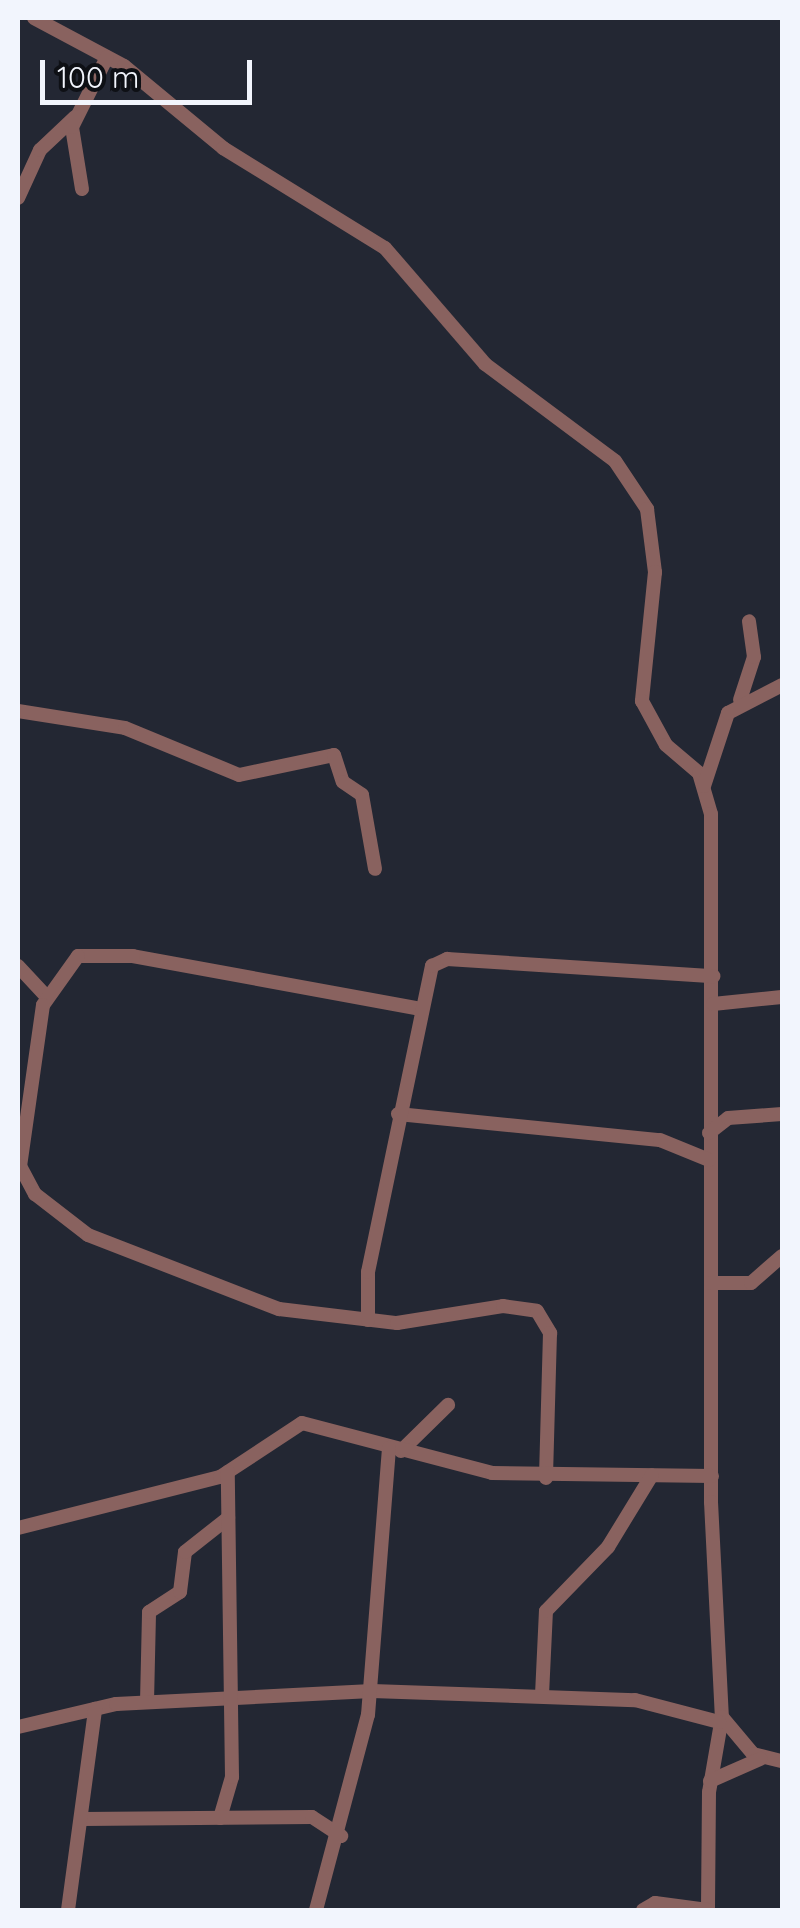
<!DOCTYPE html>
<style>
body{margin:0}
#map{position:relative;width:800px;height:1928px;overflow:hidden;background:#232733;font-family:Quicksand,sans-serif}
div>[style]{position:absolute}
.street>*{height:14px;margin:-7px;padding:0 7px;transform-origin:7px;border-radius:7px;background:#89625f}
span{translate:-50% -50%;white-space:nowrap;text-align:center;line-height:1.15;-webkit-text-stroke:10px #0e1015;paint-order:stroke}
.frame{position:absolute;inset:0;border:20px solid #f2f5fd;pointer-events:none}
.scale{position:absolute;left:40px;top:60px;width:212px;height:45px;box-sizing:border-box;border:5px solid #f2f5fd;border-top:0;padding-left:12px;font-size:30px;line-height:35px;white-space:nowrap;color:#f2f5fd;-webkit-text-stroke:8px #0e1015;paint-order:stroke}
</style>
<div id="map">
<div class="street">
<i style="left:34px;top:18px;width:102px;rotate:28.1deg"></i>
<i style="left:124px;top:66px;width:129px;rotate:39.6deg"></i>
<i style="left:223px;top:148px;width:190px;rotate:31.7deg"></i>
<i style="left:385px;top:248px;width:153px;rotate:49.2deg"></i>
<i style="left:485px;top:364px;width:162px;rotate:36.7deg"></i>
<i style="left:615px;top:461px;width:58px;rotate:56.3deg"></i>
<i style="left:647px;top:509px;width:64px;rotate:82.8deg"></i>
<i style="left:655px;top:572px;width:130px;rotate:95.8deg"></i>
<i style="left:642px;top:701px;width:50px;rotate:61.4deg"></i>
<i style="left:666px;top:745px;width:43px;rotate:40.3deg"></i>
<i style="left:699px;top:773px;width:43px;rotate:73.7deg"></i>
<i style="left:711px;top:814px;width:688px;rotate:90deg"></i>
<i style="left:711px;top:1502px;width:215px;rotate:87.1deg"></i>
<i style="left:722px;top:1717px;width:76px;rotate:99.8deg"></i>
<i style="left:709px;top:1792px;width:118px;rotate:90.5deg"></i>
<i style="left:82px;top:189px;width:63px;rotate:-99.2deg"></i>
<i style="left:72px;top:127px;width:78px;rotate:-63.4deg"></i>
<i style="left:18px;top:198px;width:53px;rotate:-65.4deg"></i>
<i style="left:40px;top:150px;width:48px;rotate:-43.3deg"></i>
<i style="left:740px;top:700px;width:45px;rotate:-72deg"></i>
<i style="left:754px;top:657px;width:36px;rotate:-98deg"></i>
<i style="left:18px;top:711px;width:108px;rotate:9deg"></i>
<i style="left:125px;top:728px;width:123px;rotate:22.4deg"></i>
<i style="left:239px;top:775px;width:97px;rotate:-11.9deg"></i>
<i style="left:334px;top:755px;width:28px;rotate:72deg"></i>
<i style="left:343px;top:782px;width:23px;rotate:34deg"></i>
<i style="left:362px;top:795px;width:75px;rotate:80deg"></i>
<i style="left:704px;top:786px;width:77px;rotate:-71.8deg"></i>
<i style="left:728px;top:713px;width:61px;rotate:-27.4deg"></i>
<i style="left:18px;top:966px;width:41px;rotate:47deg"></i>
<i style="left:713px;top:1004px;width:69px;rotate:-5.8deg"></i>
<i style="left:421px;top:1009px;width:293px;rotate:-169.6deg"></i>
<i style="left:133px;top:956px;width:55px;rotate:180deg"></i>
<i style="left:78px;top:956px;width:60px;rotate:125.5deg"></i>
<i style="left:43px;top:1005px;width:163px;rotate:98.1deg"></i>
<i style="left:20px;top:1166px;width:32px;rotate:62deg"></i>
<i style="left:35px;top:1194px;width:67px;rotate:37.7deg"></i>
<i style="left:88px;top:1235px;width:205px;rotate:21.2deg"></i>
<i style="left:279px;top:1309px;width:119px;rotate:6.8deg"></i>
<i style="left:397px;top:1323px;width:107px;rotate:-9.1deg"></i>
<i style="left:503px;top:1306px;width:34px;rotate:8deg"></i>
<i style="left:537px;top:1311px;width:26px;rotate:59deg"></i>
<i style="left:550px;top:1333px;width:145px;rotate:91.6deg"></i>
<i style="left:398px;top:1114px;width:263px;rotate:5.7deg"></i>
<i style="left:660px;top:1140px;width:53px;rotate:22.2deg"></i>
<i style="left:709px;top:1133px;width:24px;rotate:-38deg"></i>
<i style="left:728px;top:1118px;width:54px;rotate:-4.2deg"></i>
<i style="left:711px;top:1283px;width:40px"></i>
<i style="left:751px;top:1283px;width:41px;rotate:-41.1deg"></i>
<i style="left:368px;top:1320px;width:48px;rotate:-90deg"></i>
<i style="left:368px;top:1272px;width:313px;rotate:-78.2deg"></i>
<i style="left:432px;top:966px;width:17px;rotate:-25deg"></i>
<i style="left:447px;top:959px;width:267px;rotate:3.7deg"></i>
<i style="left:401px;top:1451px;width:66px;rotate:-44.4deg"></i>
<i style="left:18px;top:1528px;width:208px;rotate:-14.2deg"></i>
<i style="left:220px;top:1477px;width:98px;rotate:-33.4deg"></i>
<i style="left:302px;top:1423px;width:196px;rotate:14.7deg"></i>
<i style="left:492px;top:1473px;width:220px;rotate:0.8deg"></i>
<i style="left:542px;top:1695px;width:84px;rotate:-87.3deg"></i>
<i style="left:546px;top:1611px;width:89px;rotate:-45.9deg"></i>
<i style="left:608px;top:1547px;width:84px;rotate:-58.6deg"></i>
<i style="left:147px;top:1702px;width:90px;rotate:-88.7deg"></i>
<i style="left:149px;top:1612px;width:37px;rotate:-33deg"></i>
<i style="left:180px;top:1592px;width:40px;rotate:-82.9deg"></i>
<i style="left:185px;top:1552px;width:55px;rotate:-38.3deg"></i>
<i style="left:722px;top:1717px;width:48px;rotate:50deg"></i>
<i style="left:753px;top:1754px;width:30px;rotate:14deg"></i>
<i style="left:18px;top:1727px;width:101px;rotate:-13.2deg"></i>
<i style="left:116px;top:1704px;width:256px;rotate:-2.9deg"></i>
<i style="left:372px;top:1691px;width:263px;rotate:2deg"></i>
<i style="left:635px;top:1700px;width:87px;rotate:14.7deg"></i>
<i style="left:710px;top:1781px;width:55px;rotate:-23.7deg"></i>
<i style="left:220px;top:1818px;width:43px;rotate:-73.7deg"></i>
<i style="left:232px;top:1777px;width:305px;rotate:-90.8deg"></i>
<i style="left:83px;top:1819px;width:229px;rotate:-0.5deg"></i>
<i style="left:312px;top:1817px;width:35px;rotate:33deg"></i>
<i style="left:68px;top:1910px;width:203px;rotate:-82.3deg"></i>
<i style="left:316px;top:1910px;width:202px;rotate:-75.1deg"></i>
<i style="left:368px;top:1715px;width:268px;rotate:-85.5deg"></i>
<i style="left:643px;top:1910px;width:14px;rotate:-30deg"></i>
<i style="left:655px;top:1903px;width:53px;rotate:7.5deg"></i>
</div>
<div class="frame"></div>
<div class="scale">100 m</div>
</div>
